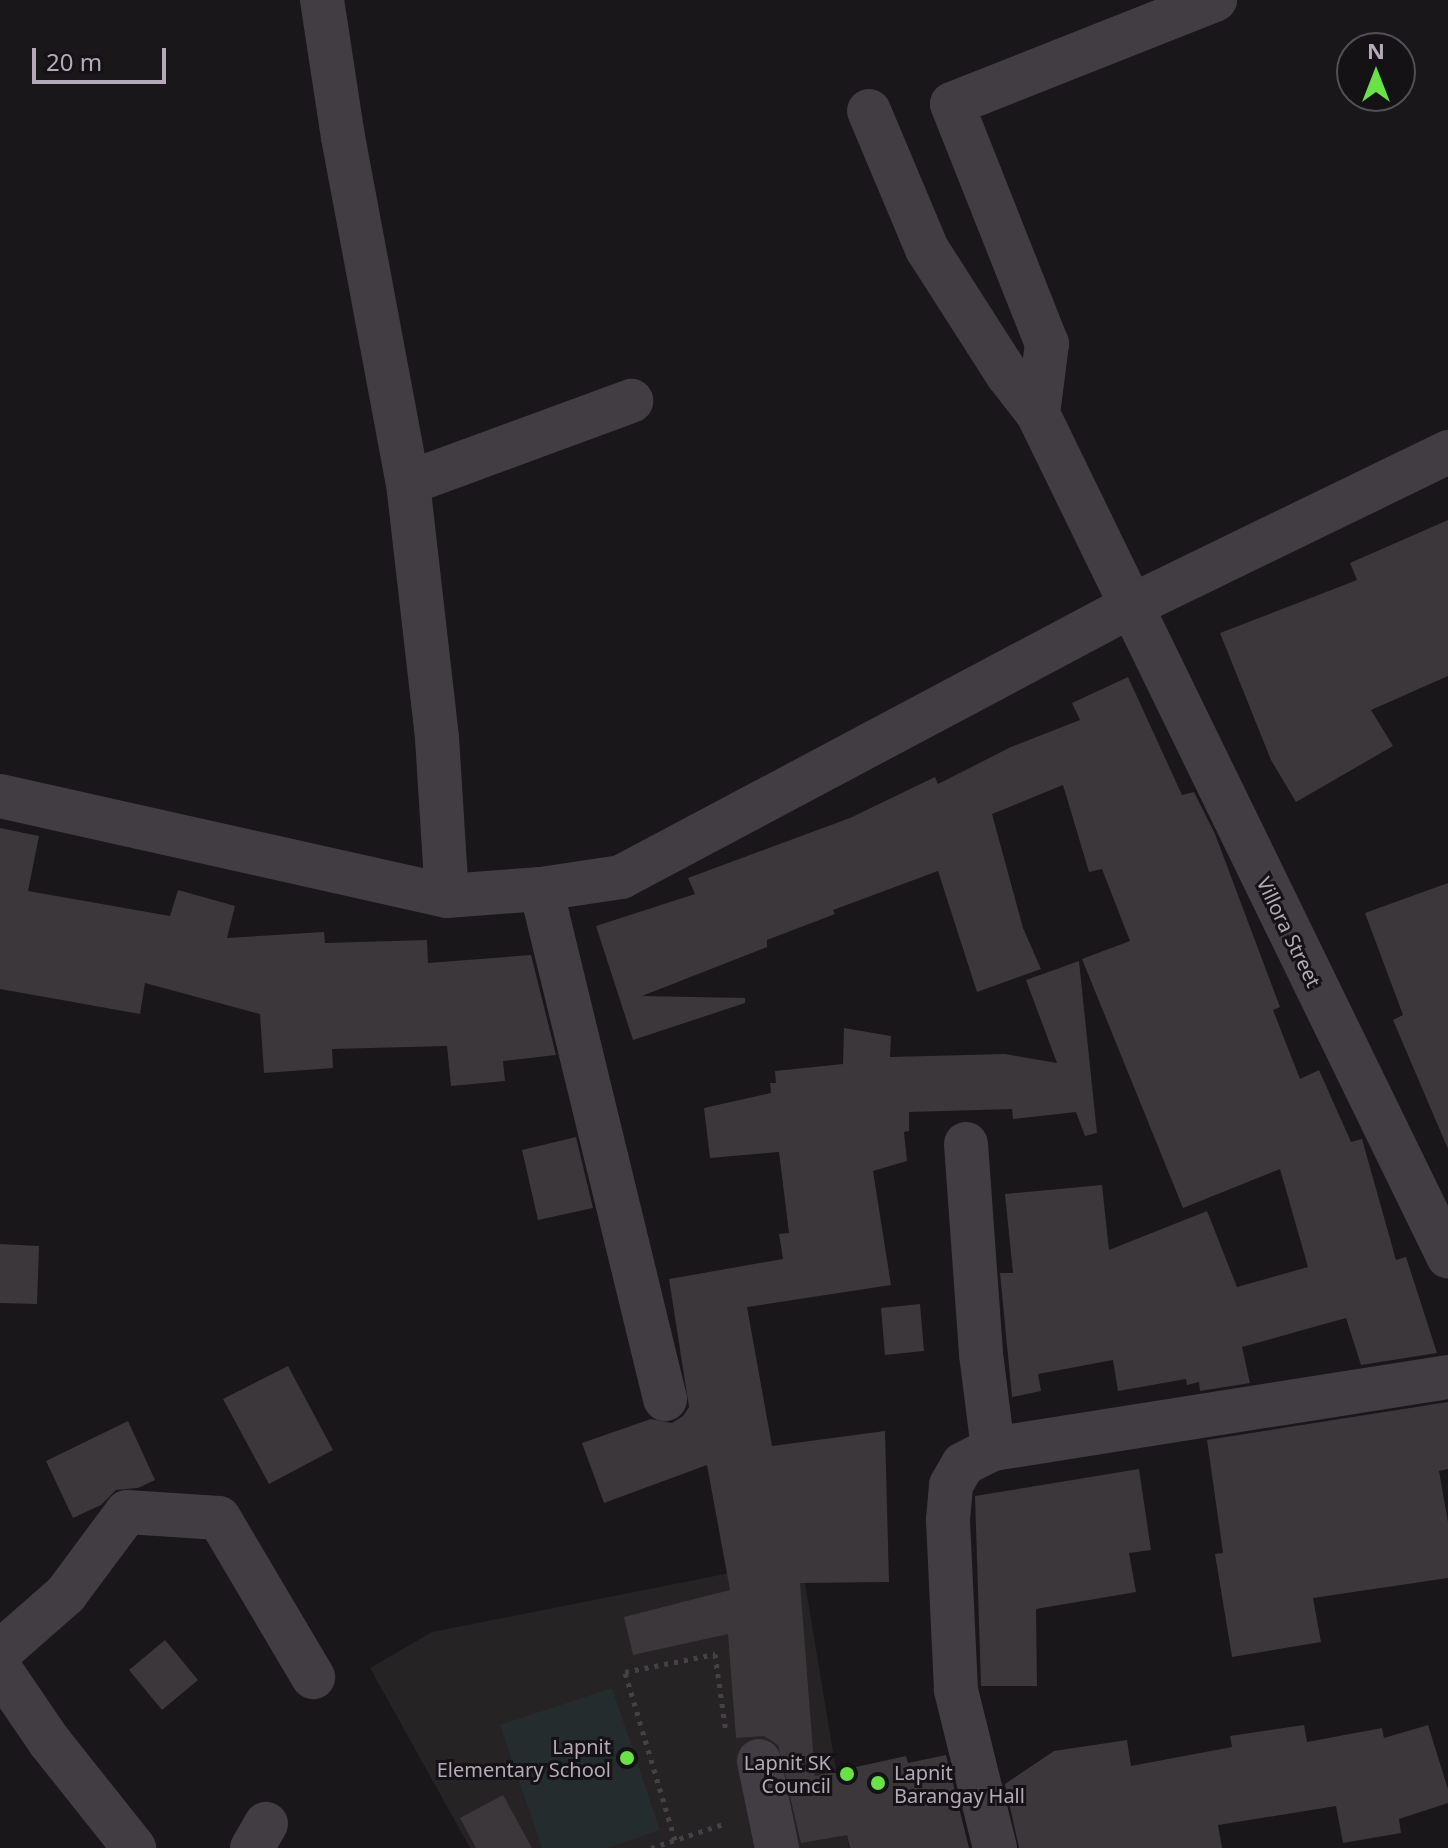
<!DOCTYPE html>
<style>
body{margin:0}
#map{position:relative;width:1448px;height:1848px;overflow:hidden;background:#191719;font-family:"Noto Sans",sans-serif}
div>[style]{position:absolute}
.built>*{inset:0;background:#262325}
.green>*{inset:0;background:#252c2e}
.building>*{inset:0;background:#3b373a}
.path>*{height:5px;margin-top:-2.5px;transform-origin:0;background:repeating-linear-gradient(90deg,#464146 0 4px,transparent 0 10px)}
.minor>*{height:44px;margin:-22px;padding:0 22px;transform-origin:22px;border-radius:22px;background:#423d43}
.dots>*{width:22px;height:22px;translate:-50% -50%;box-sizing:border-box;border:4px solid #141214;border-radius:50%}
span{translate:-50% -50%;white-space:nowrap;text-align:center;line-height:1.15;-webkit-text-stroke:6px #141214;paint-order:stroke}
.street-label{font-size:20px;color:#b5aab8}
.poi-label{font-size:20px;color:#b5aab8}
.right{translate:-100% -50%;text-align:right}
.left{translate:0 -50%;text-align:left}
.north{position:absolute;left:1336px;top:32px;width:80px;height:80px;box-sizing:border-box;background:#141214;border:2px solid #544f56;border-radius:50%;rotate:0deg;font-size:22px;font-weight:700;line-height:32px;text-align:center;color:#b5aab8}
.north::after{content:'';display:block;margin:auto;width:28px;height:36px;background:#67e345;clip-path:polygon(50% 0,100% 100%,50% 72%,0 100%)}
.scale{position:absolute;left:32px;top:48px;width:134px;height:36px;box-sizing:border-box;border:4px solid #b5aab8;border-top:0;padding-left:10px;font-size:24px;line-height:28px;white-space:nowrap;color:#b5aab8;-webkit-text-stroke:6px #141214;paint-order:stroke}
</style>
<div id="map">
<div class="built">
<i style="clip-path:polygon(801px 1559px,849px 1848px,470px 1848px,370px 1668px,432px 1632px)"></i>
</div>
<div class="green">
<i style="clip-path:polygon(612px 1688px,660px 1830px,607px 1848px,542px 1848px,500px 1725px)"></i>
</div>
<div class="building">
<i style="clip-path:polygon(1448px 520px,1448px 676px,1371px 710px,1393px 746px,1296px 802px,1271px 760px,1220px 633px,1357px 580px,1350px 563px)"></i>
<i style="clip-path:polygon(1128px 677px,1182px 795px,1194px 792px,1215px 834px,1280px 1007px,1273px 1010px,1300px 1079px,1319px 1070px,1351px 1142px,1362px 1139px,1396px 1260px,1406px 1257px,1437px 1353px,1361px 1365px,1346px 1318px,1242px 1347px,1250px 1383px,1200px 1391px,1199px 1382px,1187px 1385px,1186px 1379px,1118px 1391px,1113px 1360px,1038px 1374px,1041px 1391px,1012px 1397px,1000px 1273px,1013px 1273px,1005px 1194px,1102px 1185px,1109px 1250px,1207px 1211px,1237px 1287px,1308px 1267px,1280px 1169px,1183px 1208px,1082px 959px,1130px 941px,1102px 869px,1089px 872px,1063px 785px,992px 814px,1023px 928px,1041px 969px,977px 992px,938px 871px,833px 910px,835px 914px,767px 940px,767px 947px,642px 996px,745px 998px,745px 1003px,633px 1040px,596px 926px,695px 894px,688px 878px,850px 818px,935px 777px,938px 784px,1011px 747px,1080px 720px,1072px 703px)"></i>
<i style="clip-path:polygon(0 828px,39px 836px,28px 891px,170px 916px,178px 890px,235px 906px,227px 938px,324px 932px,325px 943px,427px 940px,428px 963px,531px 955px,556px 1055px,503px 1061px,505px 1081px,451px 1086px,447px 1046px,332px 1049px,333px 1068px,264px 1073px,260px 1014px,145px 983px,140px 1014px,0 989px)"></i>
<i style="clip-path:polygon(1448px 883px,1448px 1149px,1393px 1020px,1403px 1015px,1365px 913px)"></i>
<i style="clip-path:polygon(1079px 961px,1097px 1133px,1085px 1136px,1076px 1112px,1013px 1119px,1012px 1109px,909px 1112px,909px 1131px,904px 1132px,907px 1161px,873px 1171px,891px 1285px,747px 1307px,772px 1446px,885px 1431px,889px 1582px,800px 1583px,815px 1776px,906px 1756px,908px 1763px,946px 1755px,969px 1848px,850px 1848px,847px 1835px,801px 1843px,778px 1745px,764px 1736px,736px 1738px,728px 1634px,633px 1655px,624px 1617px,730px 1590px,707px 1465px,604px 1503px,582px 1443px,651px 1419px,672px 1423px,683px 1416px,689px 1407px,669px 1279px,783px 1259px,779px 1234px,789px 1233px,779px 1152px,710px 1158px,704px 1108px,771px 1093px,770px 1083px,776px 1083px,775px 1071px,843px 1064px,844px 1028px,891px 1036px,890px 1057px,1005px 1054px,1057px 1063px,1026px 980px)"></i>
<i style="clip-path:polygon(576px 1137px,593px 1208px,538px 1220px,522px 1150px)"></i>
<i style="clip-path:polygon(0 1244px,39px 1246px,37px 1304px,0 1303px)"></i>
<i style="clip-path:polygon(920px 1304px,924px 1351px,885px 1355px,881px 1308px)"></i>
<i style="clip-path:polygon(288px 1366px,333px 1450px,269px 1484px,223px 1399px)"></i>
<i style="clip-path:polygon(1448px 1402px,1448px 1469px,1439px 1471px,1448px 1522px,1448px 1578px,1313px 1598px,1321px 1642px,1232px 1657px,1215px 1554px,1223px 1553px,1207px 1440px)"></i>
<i style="clip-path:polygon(128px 1421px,155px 1480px,138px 1488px,116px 1490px,101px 1505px,73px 1518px,46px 1461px)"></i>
<i style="clip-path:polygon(1139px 1469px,1151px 1550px,1129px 1553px,1136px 1592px,1036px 1609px,1037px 1686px,981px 1686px,975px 1496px)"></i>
<i style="clip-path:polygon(165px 1640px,198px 1680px,162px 1710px,129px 1670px)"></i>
<i style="clip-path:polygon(1304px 1725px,1307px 1742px,1382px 1728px,1384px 1738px,1428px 1725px,1448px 1789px,1448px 1803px,1399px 1819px,1401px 1833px,1343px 1843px,1336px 1806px,1218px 1825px,1222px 1848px,1019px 1848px,1005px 1784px,1054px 1751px,1127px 1740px,1131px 1766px,1232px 1747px,1230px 1736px)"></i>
<i style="clip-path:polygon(503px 1795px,532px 1848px,476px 1848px,460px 1818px)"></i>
</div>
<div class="path">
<i style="left:675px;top:1840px;width:175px;rotate:-106.6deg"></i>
<i style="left:625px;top:1672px;width:92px;rotate:-11.3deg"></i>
<i style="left:715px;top:1654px;width:79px;rotate:82deg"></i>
<i style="left:651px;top:1848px;width:79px;rotate:-18.4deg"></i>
</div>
<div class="minor">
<i style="left:322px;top:0;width:139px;rotate:81.3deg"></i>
<i style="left:343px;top:137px;width:352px;rotate:79.4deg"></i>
<i style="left:408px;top:483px;width:257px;rotate:83.5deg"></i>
<i style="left:437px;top:738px;width:158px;rotate:86.4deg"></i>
<i style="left:869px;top:111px;width:150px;rotate:67.2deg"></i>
<i style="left:927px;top:249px;width:148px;rotate:57.4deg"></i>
<i style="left:1007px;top:374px;width:51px;rotate:52.2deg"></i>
<i style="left:1038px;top:414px;width:937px;rotate:64.04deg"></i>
<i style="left:1038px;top:414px;width:71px;rotate:-82.7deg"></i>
<i style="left:1047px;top:344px;width:258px;rotate:-111.6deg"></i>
<i style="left:952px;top:104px;width:283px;rotate:-21.6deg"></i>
<i style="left:408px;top:483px;width:238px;rotate:-20.2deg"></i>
<i style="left:0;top:796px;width:458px;rotate:12.6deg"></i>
<i style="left:447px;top:896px;width:94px;rotate:-4.3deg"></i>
<i style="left:541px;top:889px;width:81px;rotate:-8.5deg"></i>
<i style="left:621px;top:877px;width:575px;rotate:-27.99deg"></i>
<i style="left:1129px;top:607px;width:355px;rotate:-25.9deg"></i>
<i style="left:541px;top:889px;width:525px;rotate:76.33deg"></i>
<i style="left:966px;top:1144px;width:211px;rotate:85.9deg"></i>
<i style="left:981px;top:1354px;width:96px;rotate:82.8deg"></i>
<i style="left:0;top:1652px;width:88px;rotate:-41.3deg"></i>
<i style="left:66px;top:1594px;width:102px;rotate:-53.4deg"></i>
<i style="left:127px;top:1512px;width:92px;rotate:3.7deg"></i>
<i style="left:219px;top:1518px;width:185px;rotate:59.4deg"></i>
<i style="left:0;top:1669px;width:87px;rotate:55.8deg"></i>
<i style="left:49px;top:1741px;width:137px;rotate:51.5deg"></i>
<i style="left:759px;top:1761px;width:89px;rotate:78.3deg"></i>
<i style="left:252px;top:1848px;width:28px;rotate:-60deg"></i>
<i style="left:995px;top:1848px;width:163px;rotate:-103.9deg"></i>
<i style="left:956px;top:1690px;width:170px;rotate:-92.7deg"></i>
<i style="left:948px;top:1520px;width:35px;rotate:-85deg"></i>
<i style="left:951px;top:1485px;width:24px;rotate:-60deg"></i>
<i style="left:963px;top:1464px;width:34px;rotate:-27deg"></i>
<i style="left:993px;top:1449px;width:461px;rotate:-9deg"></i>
</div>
<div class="dots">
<i style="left:627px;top:1758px;background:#67e345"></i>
<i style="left:847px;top:1774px;background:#67e345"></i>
<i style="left:878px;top:1783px;background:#67e345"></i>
</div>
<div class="street-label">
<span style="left:1289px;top:932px;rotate:64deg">Villora Street</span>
</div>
<div class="poi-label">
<span class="right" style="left:611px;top:1758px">Lapnit<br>Elementary School</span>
<span class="right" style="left:831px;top:1774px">Lapnit SK<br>Council</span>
<span class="left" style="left:894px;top:1784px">Lapnit<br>Barangay Hall</span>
</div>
<div class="north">N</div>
<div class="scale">20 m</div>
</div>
